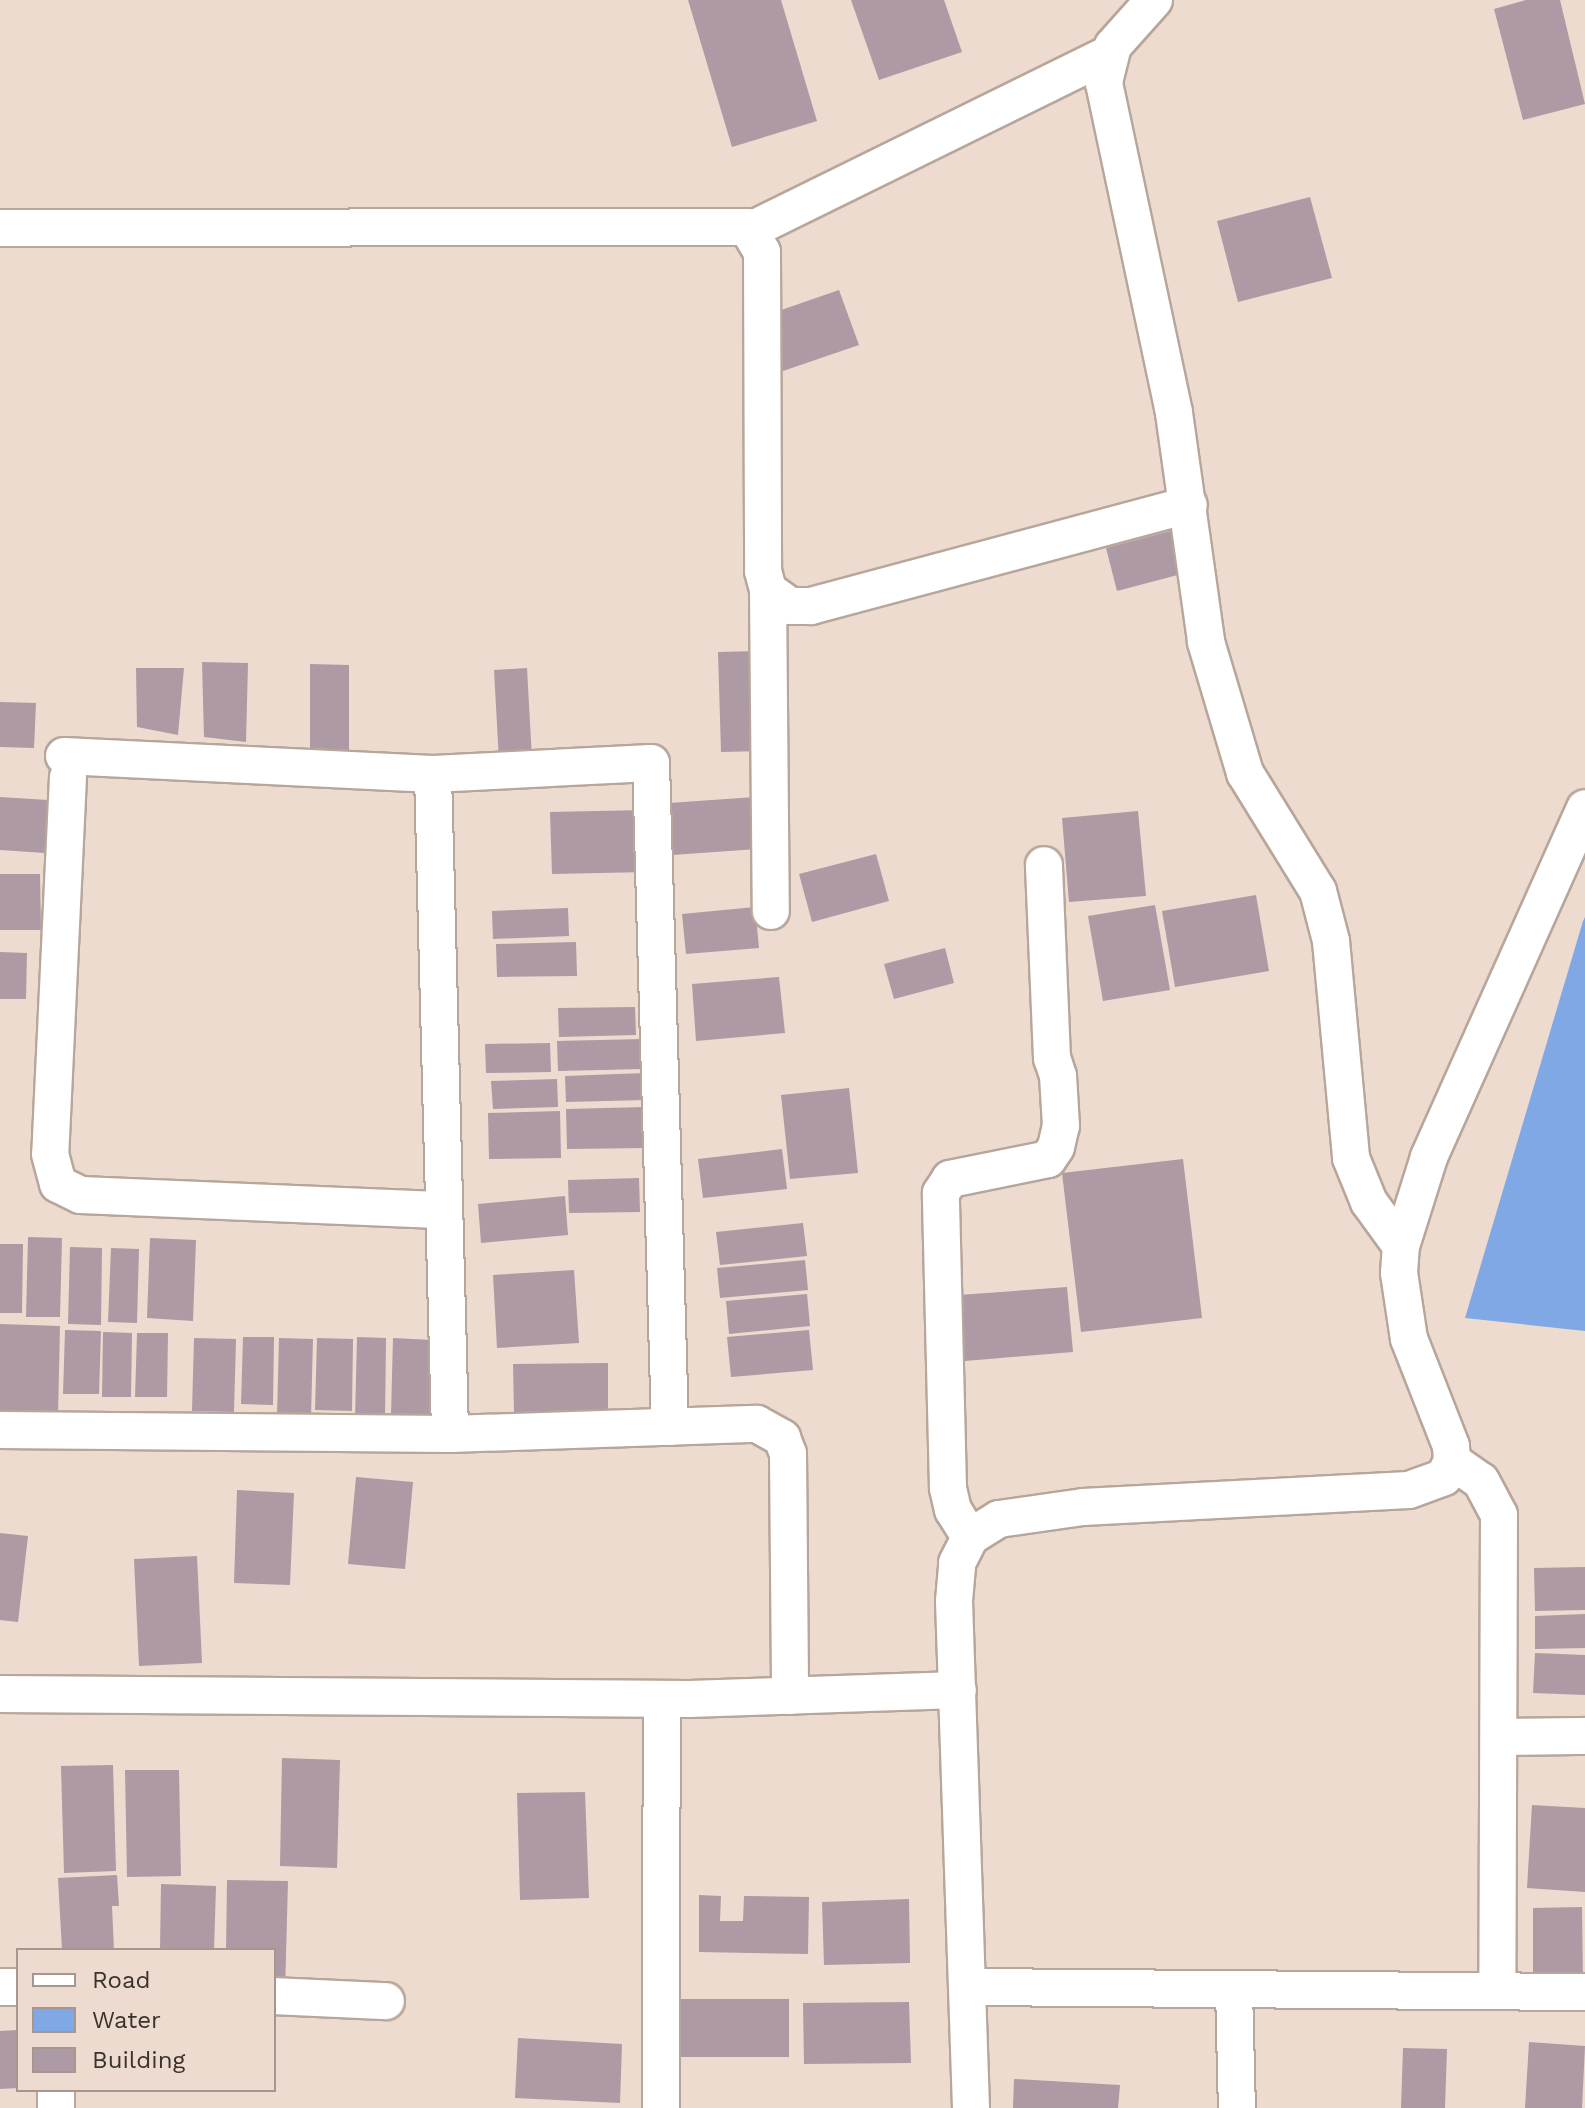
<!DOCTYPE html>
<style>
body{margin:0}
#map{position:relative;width:1585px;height:2108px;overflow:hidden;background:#eddbcf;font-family:"Work Sans",sans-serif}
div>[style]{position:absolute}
.water>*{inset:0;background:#7fa8e4}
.building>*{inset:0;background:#ad9aa4}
.roads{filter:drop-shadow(2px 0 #b7a69a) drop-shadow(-2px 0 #b7a69a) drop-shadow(0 2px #b7a69a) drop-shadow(0 -2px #b7a69a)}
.street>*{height:36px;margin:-18px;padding:0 18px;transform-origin:18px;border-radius:18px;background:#fff}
span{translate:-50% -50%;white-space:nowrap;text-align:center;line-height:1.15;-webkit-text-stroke:6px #eddbcf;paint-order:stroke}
.legend{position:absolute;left:16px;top:1948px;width:260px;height:144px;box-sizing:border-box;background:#eddbcf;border:2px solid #a5978e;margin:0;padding:10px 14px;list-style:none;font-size:24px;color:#39322d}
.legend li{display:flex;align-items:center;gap:16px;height:40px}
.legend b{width:40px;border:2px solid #a5978e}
</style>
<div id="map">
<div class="water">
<i style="clip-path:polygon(1585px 917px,1585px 1331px,1465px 1318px,1583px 921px)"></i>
</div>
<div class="building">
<i style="clip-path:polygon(688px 0,781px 0,817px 121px,732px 147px)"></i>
<i style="clip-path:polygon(851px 0,944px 0,962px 52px,879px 80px)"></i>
<i style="clip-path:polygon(1526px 0,1560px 0,1585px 104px,1523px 120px,1494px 9px)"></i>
<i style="clip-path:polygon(1310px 197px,1332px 278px,1238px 302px,1217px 221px)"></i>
<i style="clip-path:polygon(839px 290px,859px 345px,783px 371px,764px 316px)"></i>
<i style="clip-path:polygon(1178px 529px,1189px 572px,1117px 591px,1106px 548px)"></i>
<i style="clip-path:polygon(759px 651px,763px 751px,721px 752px,718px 652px)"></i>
<i style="clip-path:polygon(202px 662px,248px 663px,246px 742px,204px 737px)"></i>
<i style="clip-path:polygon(310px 664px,349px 665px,349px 751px,310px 751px)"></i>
<i style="clip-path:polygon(136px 668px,184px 668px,178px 735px,137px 727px)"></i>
<i style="clip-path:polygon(527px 668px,532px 759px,499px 761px,494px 670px)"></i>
<i style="clip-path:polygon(0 702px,36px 703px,34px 748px,0 747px)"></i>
<i style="clip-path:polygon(0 797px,48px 800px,45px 853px,0 850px)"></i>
<i style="clip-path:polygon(755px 797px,758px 849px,672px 855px,669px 803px)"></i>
<i style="clip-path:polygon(646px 810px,648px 872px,552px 874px,550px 812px)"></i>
<i style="clip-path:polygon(1138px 811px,1146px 896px,1069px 902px,1062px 818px)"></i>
<i style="clip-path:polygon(876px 854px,889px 901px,812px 922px,799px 874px)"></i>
<i style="clip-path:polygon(0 874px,40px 874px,41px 930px,0 930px)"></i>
<i style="clip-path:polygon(1256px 895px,1269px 971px,1175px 987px,1162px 911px)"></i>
<i style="clip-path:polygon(1155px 905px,1170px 990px,1103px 1001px,1088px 916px)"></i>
<i style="clip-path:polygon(755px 907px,759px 948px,686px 954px,682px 914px)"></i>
<i style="clip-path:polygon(568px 908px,569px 936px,493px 939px,492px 911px)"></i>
<i style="clip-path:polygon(576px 942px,577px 976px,497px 977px,496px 944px)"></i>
<i style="clip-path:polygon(945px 948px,954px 983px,894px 999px,884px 964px)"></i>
<i style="clip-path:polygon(0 952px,27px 953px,26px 999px,0 999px)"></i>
<i style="clip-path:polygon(779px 977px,785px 1033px,696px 1041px,692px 984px)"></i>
<i style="clip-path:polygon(635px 1007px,636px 1035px,559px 1037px,558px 1008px)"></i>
<i style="clip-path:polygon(643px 1039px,644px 1069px,558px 1071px,557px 1041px)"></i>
<i style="clip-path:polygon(550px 1043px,551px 1072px,486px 1073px,485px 1044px)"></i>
<i style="clip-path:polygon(645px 1073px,646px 1100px,566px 1102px,565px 1076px)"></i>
<i style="clip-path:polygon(557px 1079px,558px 1107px,493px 1109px,491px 1081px)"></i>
<i style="clip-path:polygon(849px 1088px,858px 1173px,790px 1179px,781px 1095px)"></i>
<i style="clip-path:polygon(645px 1107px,647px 1148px,567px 1149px,566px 1109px)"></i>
<i style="clip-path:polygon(560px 1111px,561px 1158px,489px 1159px,488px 1113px)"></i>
<i style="clip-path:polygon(782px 1149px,787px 1189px,703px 1198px,698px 1159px)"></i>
<i style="clip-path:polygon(1183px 1159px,1202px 1318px,1081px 1332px,1062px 1173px)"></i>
<i style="clip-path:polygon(639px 1178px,640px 1212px,569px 1213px,568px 1180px)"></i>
<i style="clip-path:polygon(565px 1196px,568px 1235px,481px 1243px,478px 1204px)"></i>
<i style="clip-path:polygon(803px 1223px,807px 1256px,720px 1265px,716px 1232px)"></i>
<i style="clip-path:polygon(28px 1237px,62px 1238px,60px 1317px,26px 1317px)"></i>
<i style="clip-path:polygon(150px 1238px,196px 1240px,193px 1321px,147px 1318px)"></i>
<i style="clip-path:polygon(0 1244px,23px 1244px,22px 1313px,0 1313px)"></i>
<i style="clip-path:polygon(70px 1247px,102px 1248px,101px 1325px,68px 1324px)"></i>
<i style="clip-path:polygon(111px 1248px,139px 1249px,137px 1323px,108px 1322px)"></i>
<i style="clip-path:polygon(805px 1260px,808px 1290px,720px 1298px,717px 1268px)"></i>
<i style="clip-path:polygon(574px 1270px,579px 1343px,497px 1348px,493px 1275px)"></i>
<i style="clip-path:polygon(1067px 1287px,1073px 1352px,965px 1361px,959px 1295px)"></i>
<i style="clip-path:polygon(807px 1294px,810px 1326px,729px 1334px,726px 1301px)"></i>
<i style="clip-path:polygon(0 1324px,60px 1326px,58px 1415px,0 1413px)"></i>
<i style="clip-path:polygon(65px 1330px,101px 1331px,99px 1394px,63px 1394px)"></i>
<i style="clip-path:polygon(809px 1330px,813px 1370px,731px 1377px,727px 1337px)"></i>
<i style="clip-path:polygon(103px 1332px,132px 1333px,131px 1397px,102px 1397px)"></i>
<i style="clip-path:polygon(137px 1333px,168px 1333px,167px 1397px,135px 1397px)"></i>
<i style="clip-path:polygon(243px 1337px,274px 1337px,273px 1405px,241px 1404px)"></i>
<i style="clip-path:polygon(357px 1337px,386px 1338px,385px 1421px,355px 1420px)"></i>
<i style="clip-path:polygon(194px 1338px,236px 1339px,234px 1412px,192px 1411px)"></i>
<i style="clip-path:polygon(279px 1338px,313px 1339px,311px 1417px,277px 1417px)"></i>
<i style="clip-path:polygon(317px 1338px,353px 1339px,352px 1411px,315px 1410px)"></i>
<i style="clip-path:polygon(393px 1338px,433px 1340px,431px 1417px,391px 1415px)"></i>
<i style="clip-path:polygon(608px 1363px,608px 1412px,514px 1413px,513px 1364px)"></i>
<i style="clip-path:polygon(356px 1477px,413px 1482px,405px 1569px,348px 1564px)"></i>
<i style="clip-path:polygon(237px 1490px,294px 1493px,290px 1585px,234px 1583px)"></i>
<i style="clip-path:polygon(0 1533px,28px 1536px,18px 1622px,0 1620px)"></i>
<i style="clip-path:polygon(197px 1556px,202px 1663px,139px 1666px,134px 1559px)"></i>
<i style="clip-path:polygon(1585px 1567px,1585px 1610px,1535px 1611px,1534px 1568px)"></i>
<i style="clip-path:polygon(1585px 1614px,1585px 1648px,1535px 1649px,1535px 1616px)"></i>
<i style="clip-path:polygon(1535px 1653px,1585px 1655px,1585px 1695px,1533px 1693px)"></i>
<i style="clip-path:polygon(282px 1758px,340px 1760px,337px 1868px,280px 1866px)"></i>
<i style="clip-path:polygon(113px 1765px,116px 1871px,64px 1873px,61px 1766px)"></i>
<i style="clip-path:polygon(125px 1770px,179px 1770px,181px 1876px,127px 1877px)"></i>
<i style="clip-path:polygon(585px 1792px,589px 1898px,520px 1900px,517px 1793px)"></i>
<i style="clip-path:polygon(1532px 1805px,1585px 1808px,1585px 1892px,1527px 1888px)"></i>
<i style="clip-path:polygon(117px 1875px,119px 1906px,112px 1906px,114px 1950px,62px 1950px,58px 1878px)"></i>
<i style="clip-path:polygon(227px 1880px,288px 1881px,285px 1993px,274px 1993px,274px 1950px,226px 1950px)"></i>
<i style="clip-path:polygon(161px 1884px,216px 1886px,214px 1950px,160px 1950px)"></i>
<i style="clip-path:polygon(699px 1895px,721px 1896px,720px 1921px,743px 1921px,744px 1896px,809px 1897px,808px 1954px,699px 1952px)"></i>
<i style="clip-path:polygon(909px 1899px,910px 1963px,824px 1965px,822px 1902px)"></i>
<i style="clip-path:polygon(1582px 1907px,1583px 1987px,1533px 1987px,1533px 1908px)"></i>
<i style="clip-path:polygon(678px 1999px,789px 1999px,789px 2057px,677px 2057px)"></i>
<i style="clip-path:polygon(909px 2002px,911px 2063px,804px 2064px,803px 2003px)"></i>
<i style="clip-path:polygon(18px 2030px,18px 2088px,0 2089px,0 2031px)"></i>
<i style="clip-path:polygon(518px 2038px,622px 2044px,620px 2103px,515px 2098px)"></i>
<i style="clip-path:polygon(1529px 2042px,1585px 2046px,1582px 2108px,1525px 2108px)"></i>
<i style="clip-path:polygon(1403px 2048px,1447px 2049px,1445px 2108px,1401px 2108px)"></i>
<i style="clip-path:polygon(1014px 2079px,1120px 2085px,1118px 2108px,1013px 2108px)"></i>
</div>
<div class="roads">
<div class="street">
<i style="left:1154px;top:0;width:62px;rotate:131.7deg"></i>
<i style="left:1113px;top:46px;width:38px;rotate:104deg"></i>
<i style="left:1104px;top:83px;width:337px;rotate:78deg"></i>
<i style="left:1174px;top:413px;width:231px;rotate:82deg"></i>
<i style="left:1206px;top:642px;width:137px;rotate:73.4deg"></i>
<i style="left:1245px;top:773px;width:139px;rotate:58.3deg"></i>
<i style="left:1318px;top:891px;width:52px;rotate:75.4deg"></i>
<i style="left:1331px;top:941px;width:218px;rotate:84.7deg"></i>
<i style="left:1351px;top:1158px;width:48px;rotate:67.8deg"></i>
<i style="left:1369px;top:1202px;width:54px;rotate:54deg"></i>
<i style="left:0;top:228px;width:747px;rotate:-0.08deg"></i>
<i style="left:747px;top:227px;width:29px;rotate:59deg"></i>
<i style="left:762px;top:252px;width:319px;rotate:89.8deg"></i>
<i style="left:763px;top:571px;width:20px;rotate:75deg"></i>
<i style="left:768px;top:590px;width:27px;rotate:36deg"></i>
<i style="left:790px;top:606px;width:21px"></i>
<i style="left:811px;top:606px;width:391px;rotate:-15deg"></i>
<i style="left:751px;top:230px;width:399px;rotate:-26.2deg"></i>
<i style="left:768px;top:590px;width:321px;rotate:89.5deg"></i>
<i style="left:64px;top:756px;width:369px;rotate:2.8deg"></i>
<i style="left:433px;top:774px;width:218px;rotate:-2.9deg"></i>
<i style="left:651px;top:763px;width:664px;rotate:88.36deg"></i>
<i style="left:433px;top:774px;width:660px;rotate:88.52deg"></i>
<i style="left:68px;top:777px;width:377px;rotate:92.7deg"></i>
<i style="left:50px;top:1154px;width:31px;rotate:75deg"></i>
<i style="left:58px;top:1184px;width:25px;rotate:26deg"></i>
<i style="left:81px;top:1195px;width:363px;rotate:2.4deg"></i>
<i style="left:0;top:1430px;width:450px;rotate:0.5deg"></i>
<i style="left:450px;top:1434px;width:307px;rotate:-1.9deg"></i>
<i style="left:757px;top:1424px;width:29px;rotate:29deg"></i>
<i style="left:782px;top:1438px;width:17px;rotate:69deg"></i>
<i style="left:788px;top:1454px;width:242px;rotate:89.5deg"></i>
<i style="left:1452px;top:1461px;width:35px;rotate:35deg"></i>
<i style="left:1481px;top:1481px;width:38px;rotate:62deg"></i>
<i style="left:1499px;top:1515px;width:476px;rotate:90.2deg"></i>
<i style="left:970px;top:1537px;width:32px;rotate:-122deg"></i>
<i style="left:953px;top:1510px;width:23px;rotate:-103deg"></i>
<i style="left:948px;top:1488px;width:295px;rotate:-91.4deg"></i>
<i style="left:941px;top:1193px;width:17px;rotate:-57deg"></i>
<i style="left:950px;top:1179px;width:100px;rotate:-11.5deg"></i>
<i style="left:1048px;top:1159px;width:14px;rotate:-56deg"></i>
<i style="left:1056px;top:1147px;width:22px;rotate:-77deg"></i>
<i style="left:1061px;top:1126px;width:50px;rotate:-93.4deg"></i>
<i style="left:1058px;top:1076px;width:19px;rotate:-108deg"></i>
<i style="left:1052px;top:1058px;width:193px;rotate:-92.4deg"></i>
<i style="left:0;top:1694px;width:689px;rotate:0.42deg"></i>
<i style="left:689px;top:1699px;width:269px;rotate:-1.9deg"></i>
<i style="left:1500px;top:1737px;width:85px;rotate:-0.7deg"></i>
<i style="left:0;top:1987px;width:18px"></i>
<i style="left:970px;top:1987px;width:615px;rotate:0.47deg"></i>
<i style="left:1234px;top:1989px;width:119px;rotate:88.6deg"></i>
<i style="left:274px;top:1996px;width:112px;rotate:2.6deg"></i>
<i style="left:56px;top:2090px;width:18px;rotate:90deg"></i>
<i style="left:661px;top:2108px;width:409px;rotate:-89.9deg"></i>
<i style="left:971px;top:2108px;width:507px;rotate:-91.92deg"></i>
<i style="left:954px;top:1601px;width:38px;rotate:-85deg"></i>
<i style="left:957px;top:1563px;width:29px;rotate:-63deg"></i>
<i style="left:970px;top:1537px;width:34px;rotate:-32deg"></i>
<i style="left:999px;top:1519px;width:85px;rotate:-8.1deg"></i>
<i style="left:1083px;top:1507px;width:326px;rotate:-3deg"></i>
<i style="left:1409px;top:1490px;width:37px;rotate:-20deg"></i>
<i style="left:1444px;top:1477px;width:18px;rotate:-63deg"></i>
<i style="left:1452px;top:1461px;width:15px;rotate:-94deg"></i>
<i style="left:1451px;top:1446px;width:115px;rotate:-111.4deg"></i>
<i style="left:1409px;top:1339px;width:67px;rotate:-98.6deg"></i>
<i style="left:1399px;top:1273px;width:27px;rotate:-86deg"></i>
<i style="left:1401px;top:1246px;width:93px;rotate:-72.5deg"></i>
<i style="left:1429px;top:1157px;width:382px;rotate:-65.9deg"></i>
</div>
</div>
<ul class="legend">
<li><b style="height:10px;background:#fff"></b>Road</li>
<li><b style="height:22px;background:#7fa8e4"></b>Water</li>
<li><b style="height:22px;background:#ad9aa4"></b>Building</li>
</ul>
</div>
